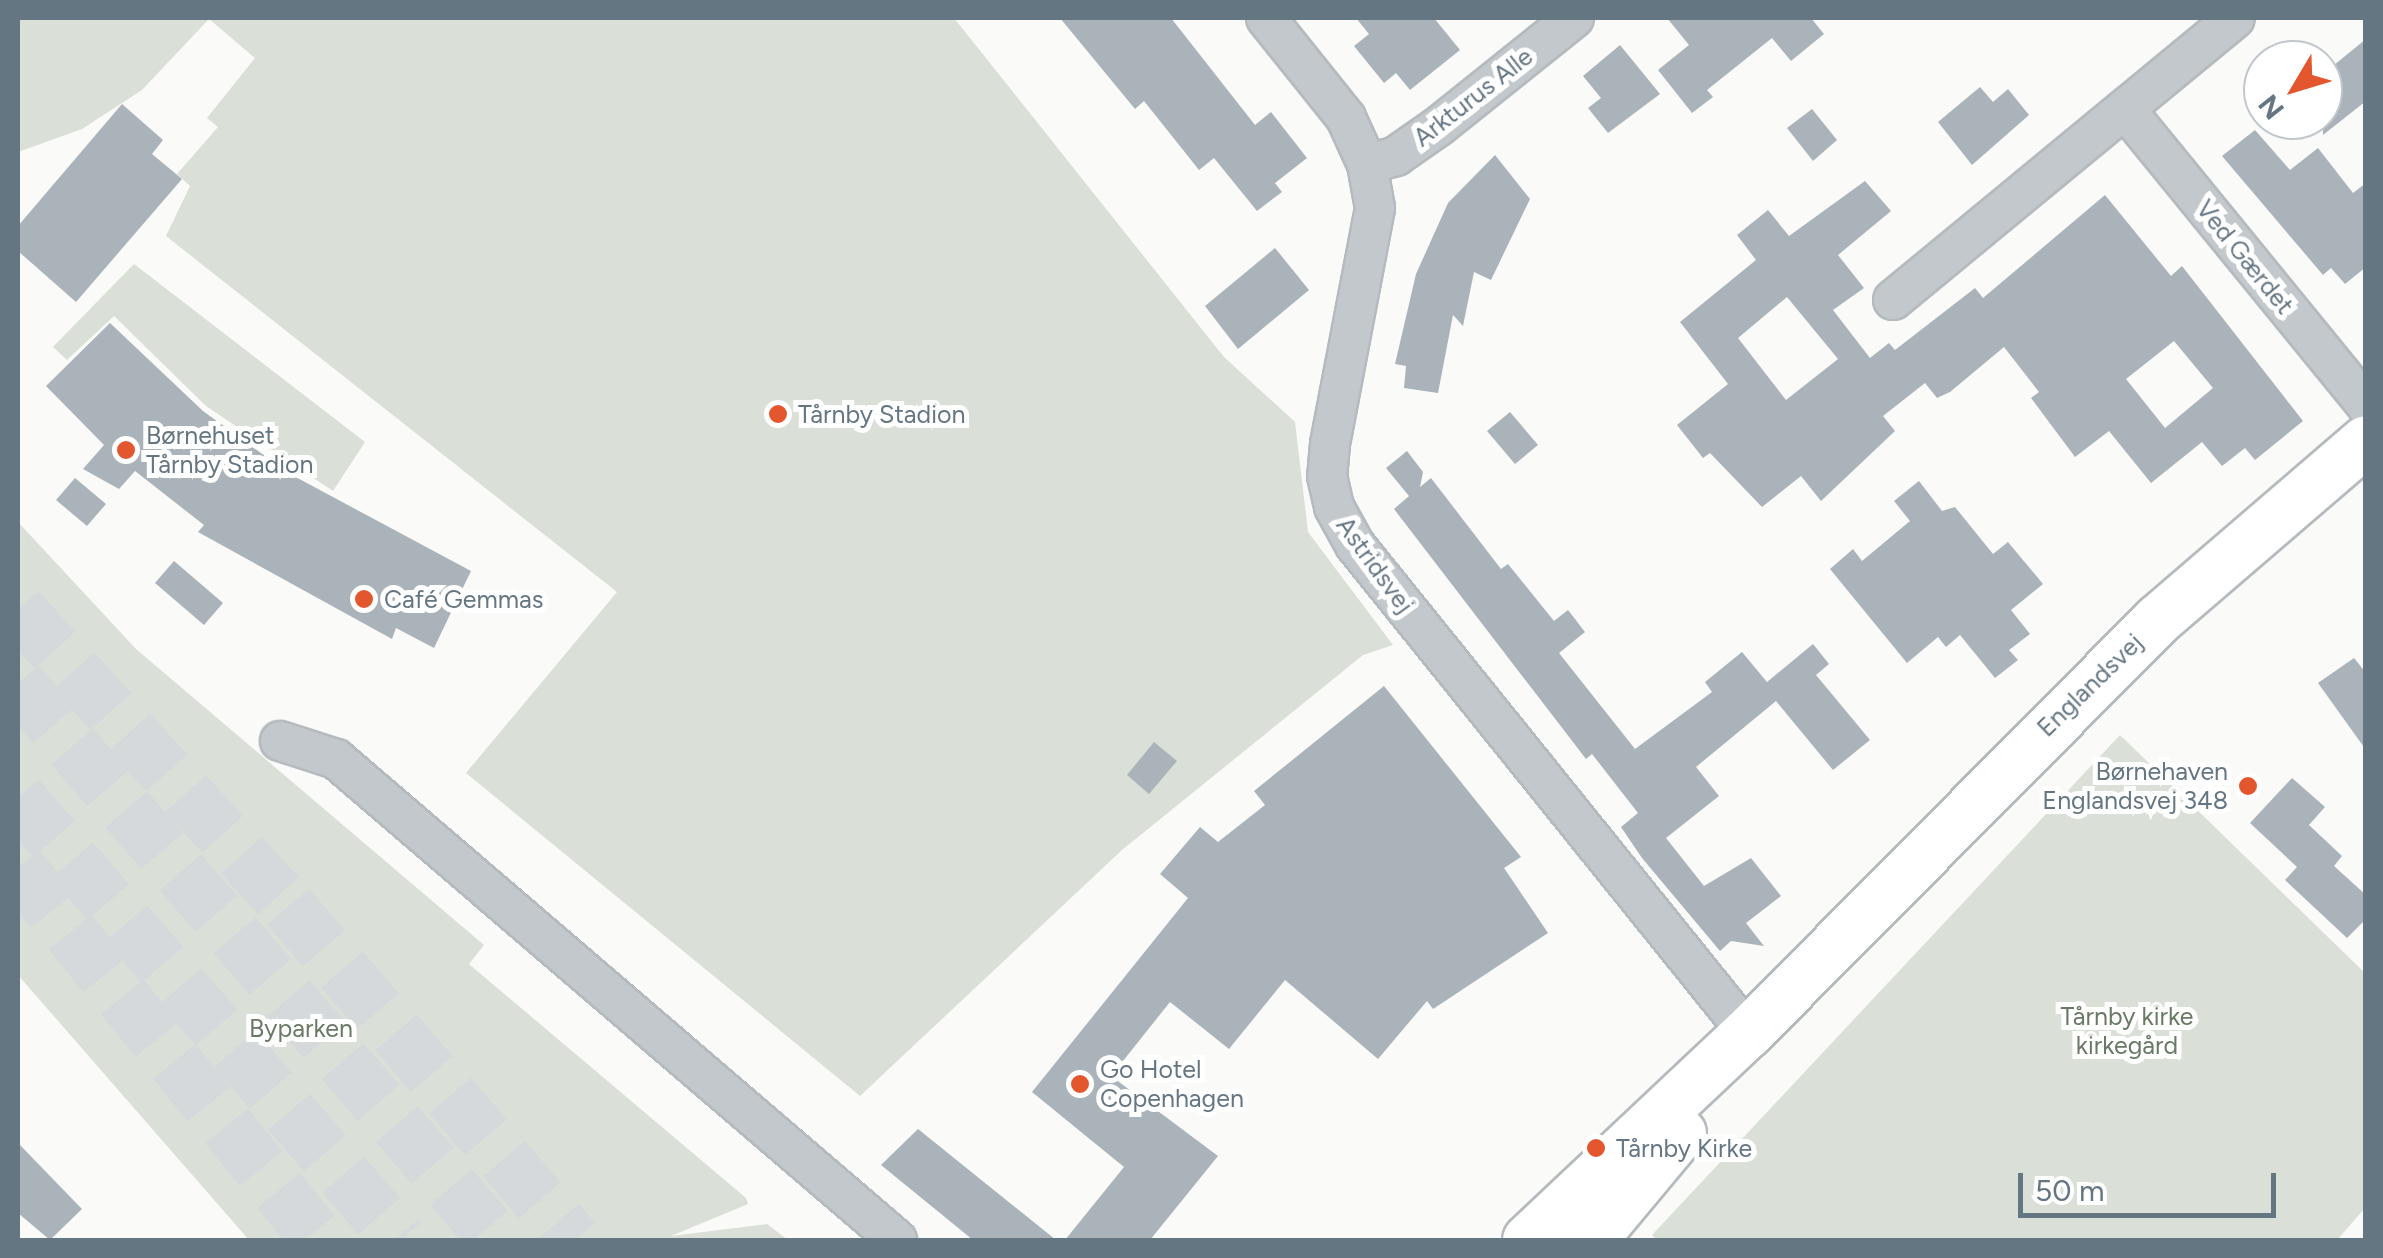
<!DOCTYPE html>
<meta charset="utf-8">
<style>
body{margin:0}
#map{position:relative;width:2383px;height:1258px;overflow:hidden;background:#fafaf8;font-family:Figtree,sans-serif}
div>[style]{position:absolute}
.green>*{inset:0;background:#dadfd7}
.building>*{inset:0;background:#aab3b9}
.highway-tunnel>*{height:55px;margin-top:-27.5px;transform-origin:0;background:repeating-linear-gradient(90deg,#d5d9db 0 55px,transparent 0 83px)}
.roads{filter:drop-shadow(2px 0 #b5babe) drop-shadow(-2px 0 #b5babe) drop-shadow(0 2px #b5babe) drop-shadow(0 -2px #b5babe)}
.minor>*{height:38px;margin:-19px;padding:0 19px;transform-origin:19px;border-radius:19px;background:#c3c8cc}
.major>*{height:50px;margin:-25px;padding:0 25px;transform-origin:25px;border-radius:25px;background:#fff}
.dots>*{width:28px;height:28px;translate:-50% -50%;box-sizing:border-box;border:5px solid #fff;border-radius:50%}
span{translate:-50% -50%;white-space:nowrap;text-align:center;line-height:1.15;-webkit-text-stroke:10px #fff;paint-order:stroke}
.street-label{font-size:25px;color:#657683}
.poi-label{font-size:25px;color:#657683}
.left{translate:0 -50%;text-align:left}
.right{translate:-100% -50%;text-align:right}
.park-label{font-size:25px;color:#687a64}
.frame{position:absolute;inset:0;border:20px solid #657683;pointer-events:none}
.north{position:absolute;left:2243px;top:40px;width:100px;height:100px;box-sizing:border-box;background:#fff;border:2px solid #c1c8cd;border-radius:50%;rotate:232deg;font-size:28px;font-weight:700;line-height:40px;text-align:center;color:#657683}
.north::after{content:'';display:block;margin:auto;width:35px;height:45px;background:#e4572e;clip-path:polygon(50% 0,100% 100%,50% 72%,0 100%)}
.scale{position:absolute;left:2018px;top:1173px;width:258px;height:45px;box-sizing:border-box;border:5px solid #657683;border-top:0;padding-left:12px;font-size:30px;line-height:35px;white-space:nowrap;color:#657683;-webkit-text-stroke:8px #fff;paint-order:stroke}
</style>
<div id="map">
<div class="green">
<i style="clip-path:polygon(18px 18px,954px 18px,1224px 357px,1295px 422px,1308px 532px,1393px 645px,1363px 655px,1122px 850px,860px 1096px,466px 773px,617px 592px,166px 236px,190px 186px,177px 174px,218px 127px,207px 118px,255px 58px,209px 19px,142px 90px,82px 129px,18px 152px)"></i>
<i style="clip-path:polygon(134px 264px,365px 442px,333px 491px,206px 406px,114px 316px,67px 360px,53px 347px)"></i>
<i style="clip-path:polygon(18px 522px,136px 649px,484px 945px,469px 964px,746px 1198px,748px 1204px,671px 1236px,767px 1224px,788px 1240px,249px 1240px,18px 975px)"></i>
<i style="clip-path:polygon(2120px 735px,2365px 973px,2365px 1208px,2337px 1240px,1657px 1240px,1652px 1235px)"></i>
</div>
<div class="building">
<i style="clip-path:polygon(1060px 18px,1171px 18px,1255px 125px,1271px 112px,1307px 158px,1275px 183px,1282px 192px,1257px 211px,1214px 158px,1199px 170px,1144px 101px,1135px 109px)"></i>
<i style="clip-path:polygon(1356px 18px,1434px 18px,1460px 50px,1410px 90px,1396px 73px,1384px 83px,1354px 46px,1369px 34px)"></i>
<i style="clip-path:polygon(1667px 18px,1811px 18px,1824px 34px,1791px 61px,1772px 38px,1707px 90px,1713px 97px,1692px 113px,1658px 70px,1689px 45px)"></i>
<i style="clip-path:polygon(2366px 39px,2366px 101px,2323px 135px,2323px 74px)"></i>
<i style="clip-path:polygon(1620px 45px,1660px 94px,1608px 133px,1588px 108px,1601px 98px,1583px 76px)"></i>
<i style="clip-path:polygon(1980px 87px,1993px 102px,2008px 89px,2029px 115px,1972px 165px,1938px 122px)"></i>
<i style="clip-path:polygon(122px 104px,163px 140px,152px 154px,182px 179px,76px 302px,18px 251px,18px 226px)"></i>
<i style="clip-path:polygon(1812px 109px,1837px 140px,1813px 161px,1787px 128px)"></i>
<i style="clip-path:polygon(2255px 130px,2290px 170px,2318px 148px,2353px 193px,2366px 183px,2366px 267px,2345px 284px,2331px 268px,2323px 275px,2222px 156px)"></i>
<i style="clip-path:polygon(1495px 155px,1530px 199px,1491px 280px,1474px 272px,1463px 326px,1453px 315px,1438px 393px,1404px 388px,1406px 366px,1395px 364px,1416px 274px,1448px 203px)"></i>
<i style="clip-path:polygon(evenodd,1865px 181px,1891px 211px,1838px 255px,1864px 288px,1833px 310px,1870px 358px,1889px 343px,1895px 350px,1975px 288px,1983px 298px,2105px 195px,2171px 276px,2182px 266px,2303px 421px,2255px 460px,2245px 448px,2222px 466px,2202px 442px,2151px 483px,2109px 431px,2075px 457px,2031px 398px,2039px 392px,2004px 347px,1950px 392px,1937px 398px,1925px 383px,1883px 416px,1895px 431px,1821px 501px,1801px 476px,1762px 507px,1710px 453px,1703px 458px,1677px 425px,1728px 384px,1680px 322px,1756px 260px,1737px 235px,1768px 210px,1789px 236px,1865px 181px,1787px 297px,1838px 359px,1786px 400px,1738px 338px,1787px 297px,1865px 181px,2174px 341px,2213px 388px,2165px 428px,2126px 379px,2174px 341px)"></i>
<i style="clip-path:polygon(1275px 248px,1309px 290px,1238px 349px,1205px 306px)"></i>
<i style="clip-path:polygon(110px 323px,203px 411px,290px 474px,471px 571px,434px 648px,396px 628px,392px 639px,198px 532px,204px 525px,135px 471px,119px 489px,83px 469px,104px 445px,46px 386px)"></i>
<i style="clip-path:polygon(1510px 412px,1538px 445px,1515px 464px,1487px 431px)"></i>
<i style="clip-path:polygon(1407px 451px,1423px 472px,1420px 487px,1431px 478px,1501px 569px,1508px 564px,1554px 621px,1568px 610px,1585px 632px,1559px 653px,1635px 749px,1712px 692px,1705px 682px,1742px 652px,1767px 682px,1813px 644px,1829px 664px,1816px 675px,1870px 740px,1833px 770px,1776px 701px,1696px 767px,1719px 796px,1666px 838px,1704px 886px,1751px 858px,1781px 896px,1746px 923px,1764px 946px,1731px 941px,1720px 951px,1642px 858px,1621px 827px,1638px 813px,1592px 754px,1586px 759px,1394px 509px,1409px 496px,1386px 468px)"></i>
<i style="clip-path:polygon(75px 478px,106px 504px,87px 526px,56px 500px)"></i>
<i style="clip-path:polygon(1919px 481px,1942px 511px,1955px 507px,1993px 554px,2008px 542px,2043px 584px,2011px 610px,2030px 634px,2009px 650px,2018px 660px,1995px 678px,1960px 635px,1946px 647px,1938px 637px,1907px 663px,1830px 569px,1853px 549px,1862px 561px,1910px 521px,1894px 501px)"></i>
<i style="clip-path:polygon(174px 561px,223px 603px,204px 625px,155px 583px)"></i>
<i style="clip-path:polygon(2354px 658px,2366px 673px,2366px 750px,2318px 683px)"></i>
<i style="clip-path:polygon(1384px 686px,1521px 857px,1504px 868px,1548px 933px,1433px 1009px,1427px 1001px,1378px 1059px,1285px 980px,1229px 1049px,1170px 1002px,1111px 1076px,1218px 1156px,1150px 1240px,1065px 1240px,1124px 1167px,1032px 1092px,1188px 898px,1160px 874px,1200px 827px,1218px 842px,1265px 805px,1254px 791px)"></i>
<i style="clip-path:polygon(1154px 742px,1177px 761px,1149px 794px,1127px 775px)"></i>
<i style="clip-path:polygon(2292px 778px,2325px 807px,2309px 825px,2342px 856px,2334px 866px,2366px 895px,2366px 919px,2347px 938px,2285px 880px,2297px 867px,2250px 823px)"></i>
<i style="clip-path:polygon(918px 1129px,1056px 1240px,973px 1240px,881px 1165px)"></i>
<i style="clip-path:polygon(18px 1143px,82px 1209px,50px 1240px,18px 1213px)"></i>
</div>
<div class="highway-tunnel">
<i style="left:18px;top:609px;width:401px;rotate:47.7deg"></i>
<i style="left:288px;top:906px;width:440px;rotate:49.4deg"></i>
<i style="left:18px;top:683px;width:735px;rotate:49.31deg"></i>
<i style="left:18px;top:797px;width:585px;rotate:49.23deg"></i>
<i style="left:18px;top:867px;width:479px;rotate:51.1deg"></i>
</div>
<div class="roads">
<div class="minor">
<i style="left:1266px;top:18px;width:128px;rotate:51.3deg"></i>
<i style="left:1346px;top:118px;width:51px;rotate:65.5deg"></i>
<i style="left:1367px;top:164px;width:45px;rotate:79.7deg"></i>
<i style="left:1375px;top:208px;width:240px;rotate:100.8deg"></i>
<i style="left:1330px;top:444px;width:32px;rotate:95deg"></i>
<i style="left:1327px;top:476px;width:32px;rotate:77deg"></i>
<i style="left:1334px;top:507px;width:43px;rotate:61.1deg"></i>
<i style="left:1355px;top:545px;width:627px;rotate:51.15deg"></i>
<i style="left:2125px;top:109px;width:382px;rotate:50.8deg"></i>
<i style="left:1367px;top:164px;width:30px;rotate:-15deg"></i>
<i style="left:1396px;top:156px;width:52px;rotate:-34.9deg"></i>
<i style="left:1439px;top:126px;width:173px;rotate:-38.7deg"></i>
<i style="left:1893px;top:300px;width:443px;rotate:-39.5deg"></i>
<i style="left:280px;top:741px;width:59px;rotate:17.8deg"></i>
<i style="left:336px;top:759px;width:739px;rotate:40.61deg"></i>
</div>
<div class="major">
<i style="left:1528px;top:1240px;width:302px;rotate:-43.3deg"></i>
<i style="left:1748px;top:1033px;width:582px;rotate:-45.21deg"></i>
<i style="left:2158px;top:620px;width:274px;rotate:-40.7deg"></i>
<i style="left:1592px;top:1240px;width:139px;rotate:-50.2deg"></i>
</div>
</div>
<div class="dots">
<i style="left:778px;top:414px;background:#e4572e"></i>
<i style="left:126px;top:450px;background:#e4572e"></i>
<i style="left:364px;top:599px;background:#e4572e"></i>
<i style="left:2248px;top:786px;background:#e4572e"></i>
<i style="left:1080px;top:1084px;background:#e4572e"></i>
<i style="left:1596px;top:1148px;background:#e4572e"></i>
</div>
<div class="street-label">
<span style="left:1473px;top:97px;rotate:-38deg">Arkturus Alle</span>
<span style="left:2245px;top:257px;rotate:51deg">Ved Gærdet</span>
<span style="left:1375px;top:565px;rotate:54deg">Astridsvej</span>
<span style="left:2090px;top:685px;rotate:-44deg">Englandsvej</span>
</div>
<div class="poi-label">
<span class="left" style="left:798px;top:414px">Tårnby Stadion</span>
<span class="left" style="left:146px;top:450px">Børnehuset<br>Tårnby Stadion</span>
<span class="left" style="left:384px;top:599px">Café Gemmas</span>
<span class="right" style="left:2228px;top:786px">Børnehaven<br>Englandsvej 348</span>
<span class="left" style="left:1100px;top:1084px">Go Hotel<br>Copenhagen</span>
<span class="left" style="left:1616px;top:1148px">Tårnby Kirke</span>
</div>
<div class="park-label">
<span style="left:2127px;top:1031px">Tårnby kirke<br>kirkegård</span>
<span style="left:301px;top:1028px">Byparken</span>
</div>
<div class="frame"></div>
<div class="north">N</div>
<div class="scale">50 m</div>
</div>
